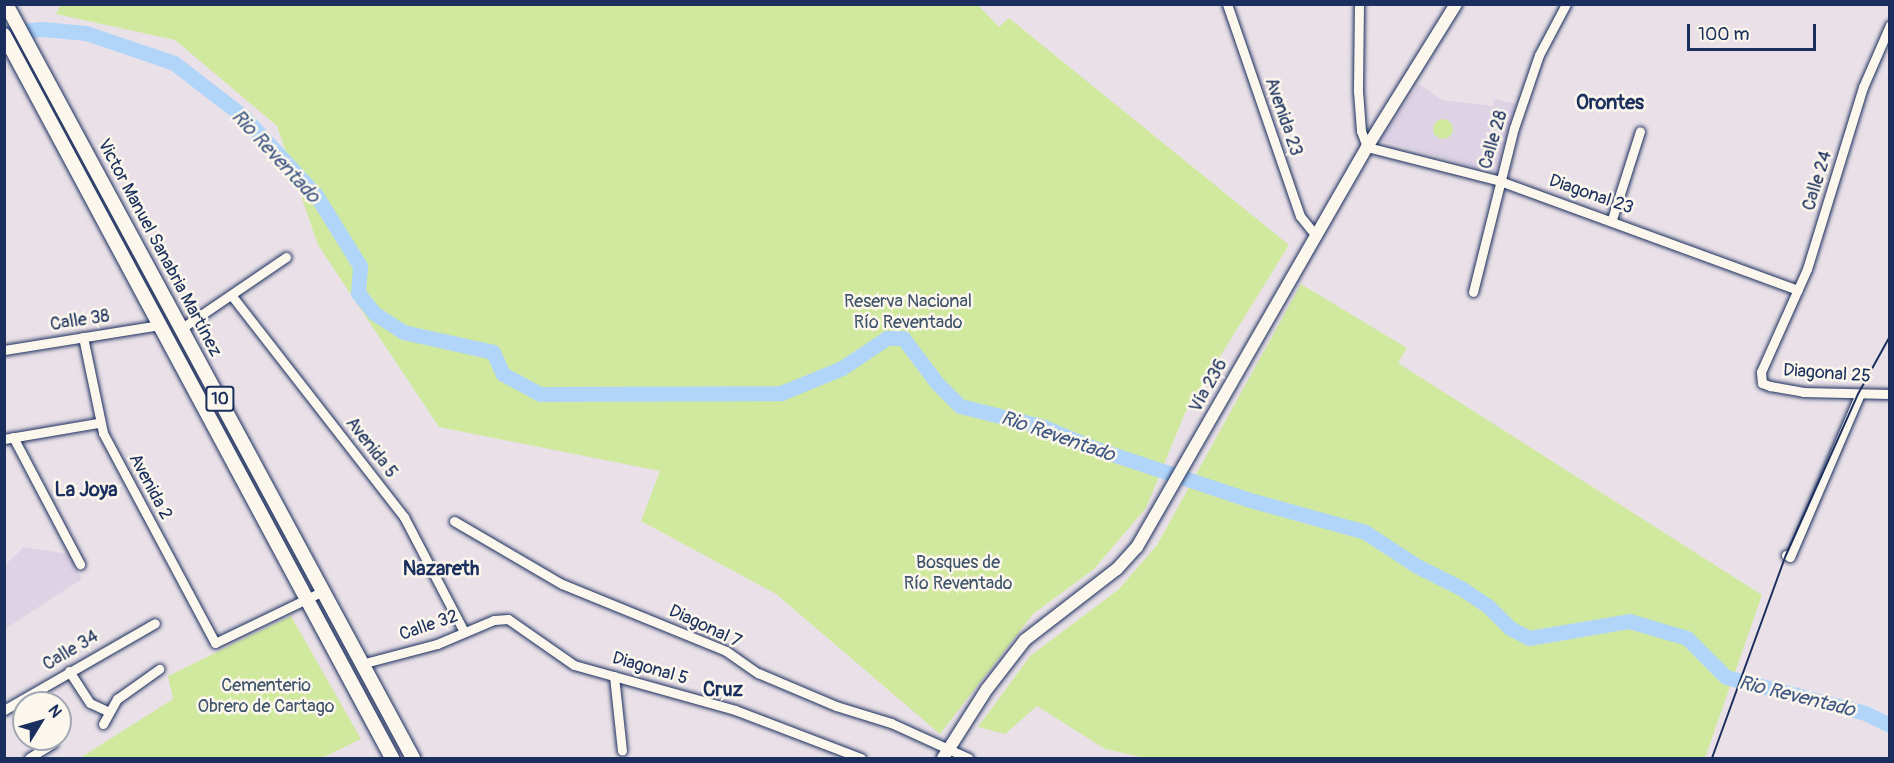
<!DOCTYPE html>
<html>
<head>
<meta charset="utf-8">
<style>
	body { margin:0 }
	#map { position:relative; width:1894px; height:763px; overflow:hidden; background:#eae1e8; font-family:Pangolin,sans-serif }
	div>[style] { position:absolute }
	.built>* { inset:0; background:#ded2e5 }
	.green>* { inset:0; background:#d1e99f }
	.round { border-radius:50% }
	.river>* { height:15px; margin:-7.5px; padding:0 7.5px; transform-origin:7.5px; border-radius:7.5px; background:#b0d5f9 }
	.roads { filter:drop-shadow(0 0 2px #1b2f5e) drop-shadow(0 0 2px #1b2f5e) }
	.minor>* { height:9px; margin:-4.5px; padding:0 4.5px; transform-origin:4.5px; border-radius:4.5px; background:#fbf7ec }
	.secondary>* { height:12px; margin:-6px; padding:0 6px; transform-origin:6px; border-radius:6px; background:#fbf7ec }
	.primary>* { height:14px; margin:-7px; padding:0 7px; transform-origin:7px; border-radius:7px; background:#fbf7ec }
	.rail>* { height:2px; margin:-1px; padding:0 1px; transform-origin:1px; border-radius:1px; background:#1b2f5e }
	span { translate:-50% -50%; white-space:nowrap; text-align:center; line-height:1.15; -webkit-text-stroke:5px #fbf7ec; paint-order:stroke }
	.shield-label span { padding:2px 4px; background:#fbf7ec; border:2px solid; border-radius:4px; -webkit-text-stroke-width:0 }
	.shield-label { font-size:16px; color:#1b2f5e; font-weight:700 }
	.street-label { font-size:18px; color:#1b2f5e }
	.park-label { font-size:18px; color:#3f546b }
	.neighbourhood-label { font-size:20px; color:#1b2f5e; font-weight:700 }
	.water-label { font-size:20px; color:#405885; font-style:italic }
	.frame { position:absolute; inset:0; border:6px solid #1b2f5e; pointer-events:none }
	.north { position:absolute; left:12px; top:691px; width:60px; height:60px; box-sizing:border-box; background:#fbf7ec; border:2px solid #a1a7b3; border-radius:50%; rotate:53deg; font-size:16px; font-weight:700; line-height:24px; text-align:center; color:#1b2f5e }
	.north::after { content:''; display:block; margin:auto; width:21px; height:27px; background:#1b2f5e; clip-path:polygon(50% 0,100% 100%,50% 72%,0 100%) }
	.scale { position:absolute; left:1687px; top:24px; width:129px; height:27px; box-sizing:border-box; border:3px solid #1b2f5e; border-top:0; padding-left:8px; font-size:18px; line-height:21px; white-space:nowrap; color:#1b2f5e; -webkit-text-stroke:4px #fbf7ec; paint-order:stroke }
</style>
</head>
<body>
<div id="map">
	<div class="built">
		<div style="clip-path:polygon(1419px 84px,1442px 100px,1493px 106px,1494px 99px,1516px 104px,1496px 173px,1380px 140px)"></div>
		<div style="clip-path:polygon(24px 547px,68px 554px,82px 579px,5px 629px,5px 565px)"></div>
	</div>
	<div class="green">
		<div style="clip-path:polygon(61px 4px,978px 5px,999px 27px,1009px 18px,1289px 245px,1185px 413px,1146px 508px,1094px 569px,1033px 614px,940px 734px,776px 594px,641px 521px,660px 471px,439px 427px,318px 245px,277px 126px,175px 40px,56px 14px)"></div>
		<div class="round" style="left:1433px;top:119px;width:20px;height:20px"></div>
		<div style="clip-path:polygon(1301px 284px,1407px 348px,1398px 363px,1762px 595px,1705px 758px,1146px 758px,1105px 749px,1037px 706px,1005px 734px,978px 727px,1030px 656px,1119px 589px,1157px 545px)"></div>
		<div style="clip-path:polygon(291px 616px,361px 739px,322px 758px,80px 758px,173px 699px,168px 676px)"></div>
	</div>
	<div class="river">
		<div style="left:4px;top:33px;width:38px;rotate:-6deg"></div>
		<div style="left:42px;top:29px;width:44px;rotate:5.2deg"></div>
		<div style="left:86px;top:33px;width:93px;rotate:18.8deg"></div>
		<div style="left:174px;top:63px;width:88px;rotate:37.6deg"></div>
		<div style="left:244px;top:117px;width:106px;rotate:47.3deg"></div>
		<div style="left:316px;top:195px;width:84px;rotate:58.2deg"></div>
		<div style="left:360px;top:266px;width:27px;rotate:94deg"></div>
		<div style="left:358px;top:293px;width:26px;rotate:51deg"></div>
		<div style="left:374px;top:313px;width:35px;rotate:33deg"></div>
		<div style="left:403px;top:332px;width:92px;rotate:12.5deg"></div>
		<div style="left:493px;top:352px;width:24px;rotate:66deg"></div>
		<div style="left:503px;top:374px;width:42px;rotate:28.4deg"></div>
		<div style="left:540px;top:394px;width:241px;rotate:-0.2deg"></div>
		<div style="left:781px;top:393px;width:66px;rotate:-22.3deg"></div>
		<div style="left:842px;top:368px;width:54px;rotate:-33.7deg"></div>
		<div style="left:887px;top:338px;width:16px"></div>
		<div style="left:903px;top:338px;width:56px;rotate:52.9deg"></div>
		<div style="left:937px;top:383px;width:33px;rotate:45deg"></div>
		<div style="left:960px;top:406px;width:87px;rotate:14deg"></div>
		<div style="left:1044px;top:427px;width:51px;rotate:23.1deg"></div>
		<div style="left:1091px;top:447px;width:168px;rotate:18.4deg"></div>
		<div style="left:1250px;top:500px;width:119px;rotate:15.5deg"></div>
		<div style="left:1365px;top:532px;width:62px;rotate:33.2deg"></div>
		<div style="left:1417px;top:566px;width:49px;rotate:26.6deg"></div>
		<div style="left:1461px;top:588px;width:32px;rotate:34deg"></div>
		<div style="left:1488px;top:606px;width:31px;rotate:45deg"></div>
		<div style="left:1510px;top:628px;width:21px;rotate:28deg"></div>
		<div style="left:1529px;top:638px;width:101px;rotate:-9.6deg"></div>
		<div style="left:1629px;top:621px;width:60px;rotate:16.3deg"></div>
		<div style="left:1687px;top:638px;width:55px;rotate:45deg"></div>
		<div style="left:1726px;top:677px;width:144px;rotate:14.5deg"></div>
		<div style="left:1865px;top:713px;width:28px;rotate:26deg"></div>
	</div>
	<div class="roads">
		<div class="minor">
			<div style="left:1227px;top:4px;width:224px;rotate:71deg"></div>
			<div style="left:1300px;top:216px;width:26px;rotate:51deg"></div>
			<div style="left:1359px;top:4px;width:87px;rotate:90.7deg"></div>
			<div style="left:1358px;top:91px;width:40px;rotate:85.7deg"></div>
			<div style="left:1361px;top:131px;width:17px;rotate:69deg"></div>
			<div style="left:1367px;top:147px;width:137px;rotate:14.3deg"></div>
			<div style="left:1500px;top:181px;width:317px;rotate:20.1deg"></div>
			<div style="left:1890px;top:25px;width:68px;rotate:113.5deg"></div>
			<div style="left:1863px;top:87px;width:190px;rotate:107.1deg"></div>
			<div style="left:1807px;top:269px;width:113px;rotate:114.1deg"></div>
			<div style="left:1761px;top:372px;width:11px;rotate:85deg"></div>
			<div style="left:1762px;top:383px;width:9px;rotate:21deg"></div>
			<div style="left:1770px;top:386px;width:34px;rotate:10deg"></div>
			<div style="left:1803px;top:392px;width:87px;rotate:1.3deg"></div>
			<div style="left:1612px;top:219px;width:92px;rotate:-72.3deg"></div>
			<div style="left:1473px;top:292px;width:169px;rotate:-76deg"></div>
			<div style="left:1514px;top:128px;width:77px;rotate:-71.1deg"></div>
			<div style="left:1539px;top:55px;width:58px;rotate:-62.1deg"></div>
			<div style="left:232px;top:296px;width:280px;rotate:52.1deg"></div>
			<div style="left:404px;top:517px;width:130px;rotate:62.4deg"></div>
			<div style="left:182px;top:328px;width:126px;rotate:-34.3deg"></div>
			<div style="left:83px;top:337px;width:98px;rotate:78.2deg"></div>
			<div style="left:103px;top:433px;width:238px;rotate:61.9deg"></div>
			<div style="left:215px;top:643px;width:120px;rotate:-25.7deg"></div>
			<div style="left:4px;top:350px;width:158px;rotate:-9.1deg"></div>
			<div style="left:13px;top:437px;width:144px;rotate:62.2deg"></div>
			<div style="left:4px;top:439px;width:95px;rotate:-9.7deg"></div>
			<div style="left:454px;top:521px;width:125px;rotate:30.3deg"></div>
			<div style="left:562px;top:584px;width:177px;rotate:22.2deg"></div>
			<div style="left:726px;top:651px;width:39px;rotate:35deg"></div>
			<div style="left:758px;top:673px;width:85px;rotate:22.9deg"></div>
			<div style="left:836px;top:706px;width:58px;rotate:17.2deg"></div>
			<div style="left:891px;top:723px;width:85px;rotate:24.4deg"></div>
			<div style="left:1786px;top:555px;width:4px;rotate:27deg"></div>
			<div style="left:1790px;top:557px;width:177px;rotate:-66.8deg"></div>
			<div style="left:361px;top:664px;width:79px;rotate:-14.7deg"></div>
			<div style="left:437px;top:644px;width:62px;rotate:-22.8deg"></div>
			<div style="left:494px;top:620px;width:14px;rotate:-4deg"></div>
			<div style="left:508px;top:619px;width:80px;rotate:34.9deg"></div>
			<div style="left:574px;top:665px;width:167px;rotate:15.6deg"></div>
			<div style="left:735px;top:710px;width:135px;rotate:20.9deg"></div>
			<div style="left:69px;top:671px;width:38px;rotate:57deg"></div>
			<div style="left:90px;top:703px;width:19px;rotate:25deg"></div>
			<div style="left:614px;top:676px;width:75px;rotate:83.9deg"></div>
			<div style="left:4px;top:710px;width:174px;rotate:-29.9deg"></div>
			<div style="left:103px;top:724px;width:29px;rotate:-61deg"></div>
			<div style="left:117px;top:699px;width:52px;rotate:-35.5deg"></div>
			<div style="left:29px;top:758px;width:28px;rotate:-32deg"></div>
		</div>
		<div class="secondary">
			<div style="left:943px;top:758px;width:82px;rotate:-57.5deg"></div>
			<div style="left:987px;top:689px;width:62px;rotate:-52.2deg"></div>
			<div style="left:1025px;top:640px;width:116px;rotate:-37.7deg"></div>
			<div style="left:1117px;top:569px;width:30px;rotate:-48deg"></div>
			<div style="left:1137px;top:547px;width:461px;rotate:-60.1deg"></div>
			<div style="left:1367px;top:147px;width:168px;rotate:-58.1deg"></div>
		</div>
		<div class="primary">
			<div style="left:6px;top:4px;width:857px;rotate:61.64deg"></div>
			<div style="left:4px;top:35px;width:821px;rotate:61.78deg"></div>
		</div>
	</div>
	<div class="rail">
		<div style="left:1712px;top:758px;width:216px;rotate:-70deg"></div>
		<div style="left:1786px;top:555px;width:176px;rotate:-65.9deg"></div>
		<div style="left:1858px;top:394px;width:66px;rotate:-61.1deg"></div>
	</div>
	<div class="shield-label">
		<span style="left:220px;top:399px">10</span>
	</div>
	<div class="street-label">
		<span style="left:1283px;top:117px;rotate:71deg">Avenida 23</span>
		<span style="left:1494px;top:140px;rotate:-74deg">Calle 28</span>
		<span style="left:1818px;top:181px;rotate:-73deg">Calle 24</span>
		<span style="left:1591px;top:195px;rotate:19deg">Diagonal 23</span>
		<span style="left:159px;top:248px;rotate:62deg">Victor Manuel Sanabria Martínez</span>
		<span style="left:80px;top:321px;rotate:-9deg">Calle 38</span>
		<span style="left:1827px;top:374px;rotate:4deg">Diagonal 25</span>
		<span style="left:1209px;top:386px;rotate:-61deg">Vía 236</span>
		<span style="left:371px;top:448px;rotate:52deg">Avenida 5</span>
		<span style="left:150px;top:487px;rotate:62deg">Avenida 2</span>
		<span style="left:429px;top:626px;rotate:-19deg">Calle 32</span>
		<span style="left:705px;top:627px;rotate:25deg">Diagonal 7</span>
		<span style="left:71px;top:651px;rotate:-31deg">Calle 34</span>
		<span style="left:650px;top:669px;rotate:16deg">Diagonal 5</span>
	</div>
	<div class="park-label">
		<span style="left:908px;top:313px">Reserva Nacional<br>Río Reventado</span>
		<span style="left:958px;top:574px">Bosques de<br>Río Reventado</span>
		<span style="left:266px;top:697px">Cementerio<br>Obrero de Cartago</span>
	</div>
	<div class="neighbourhood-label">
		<span style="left:1610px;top:102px">Orontes</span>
		<span style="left:86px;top:489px">La Joya</span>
		<span style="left:441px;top:568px">Nazareth</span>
		<span style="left:723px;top:689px">Cruz</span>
	</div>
	<div class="water-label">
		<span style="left:276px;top:156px;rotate:47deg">Rio Reventado</span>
		<span style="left:1058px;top:436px;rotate:19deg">Rio Reventado</span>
		<span style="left:1797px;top:696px;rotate:14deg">Rio Reventado</span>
	</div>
	<div class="frame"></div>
	<div class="north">N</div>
	<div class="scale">100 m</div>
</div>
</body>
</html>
